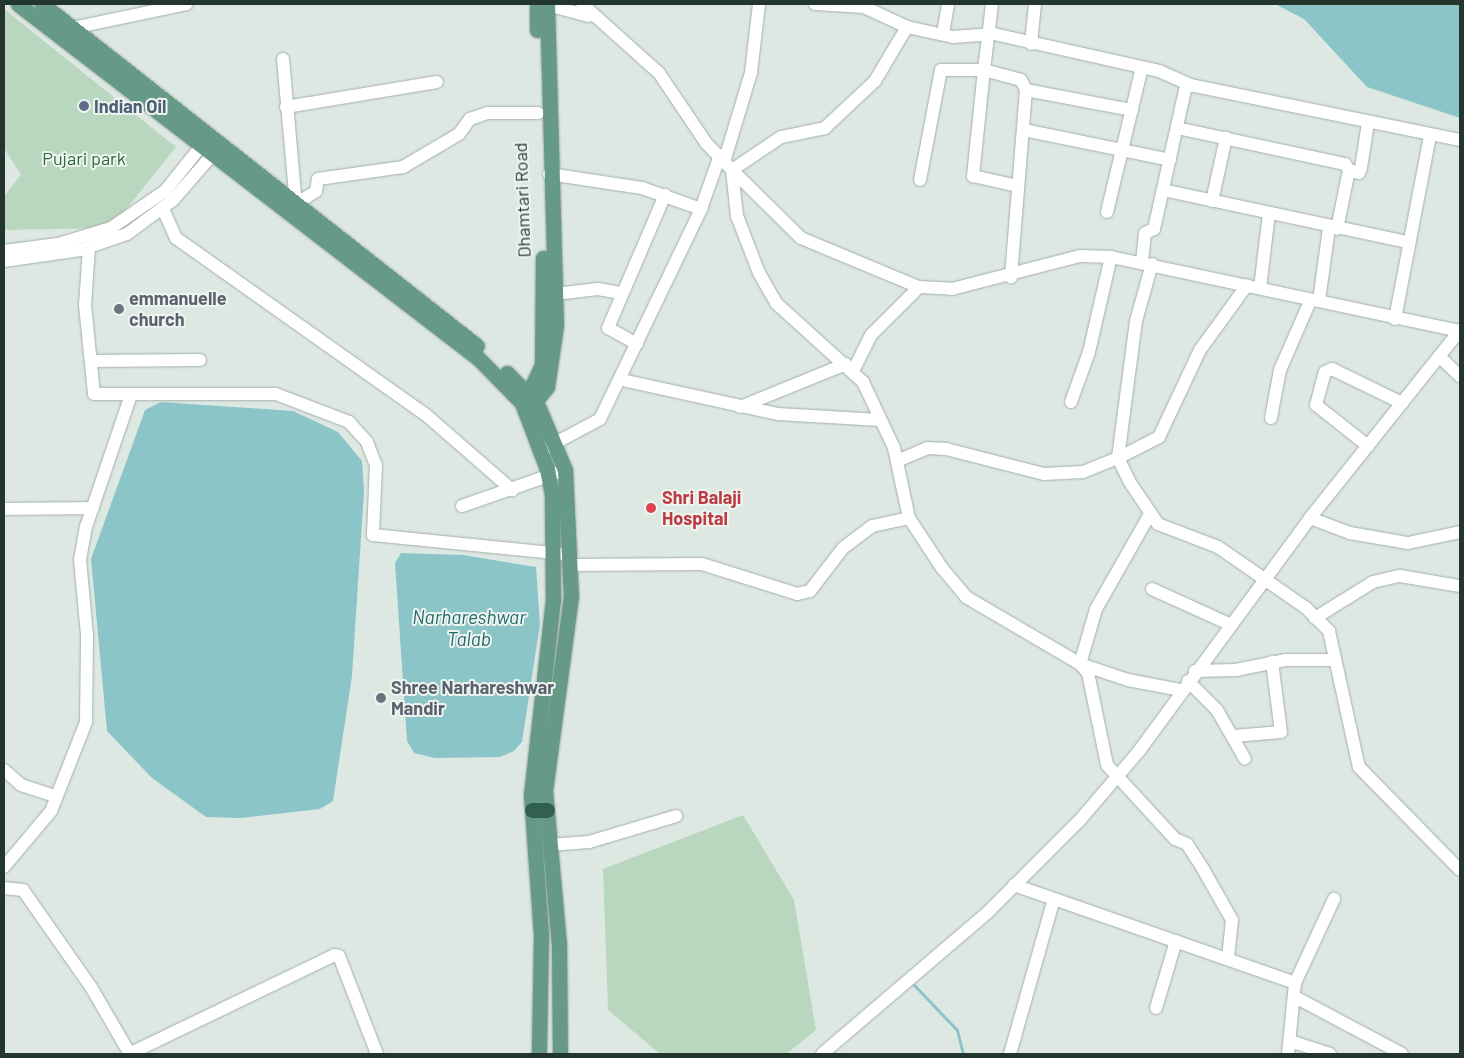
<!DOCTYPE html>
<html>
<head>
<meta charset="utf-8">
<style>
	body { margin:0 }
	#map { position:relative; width:1464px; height:1058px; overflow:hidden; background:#dee8e3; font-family:Barlow,sans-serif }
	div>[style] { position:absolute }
	.green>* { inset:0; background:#b9d7be }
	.water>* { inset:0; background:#8bc5c8 }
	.stream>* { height:3px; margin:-1.5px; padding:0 1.5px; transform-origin:1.5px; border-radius:1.5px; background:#8bc5c8 }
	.roads { filter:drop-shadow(0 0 1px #a2afa9) drop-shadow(0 0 1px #a2afa9) }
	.minor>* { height:12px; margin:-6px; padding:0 6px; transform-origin:6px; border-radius:6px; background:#fff }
	.major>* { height:15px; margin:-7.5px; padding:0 7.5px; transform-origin:7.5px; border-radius:7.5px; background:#679987 }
	.highway>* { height:15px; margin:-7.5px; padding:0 7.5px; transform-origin:7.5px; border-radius:7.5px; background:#315f50 }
	.dots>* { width:14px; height:14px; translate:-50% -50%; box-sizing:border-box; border:2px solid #eef5f1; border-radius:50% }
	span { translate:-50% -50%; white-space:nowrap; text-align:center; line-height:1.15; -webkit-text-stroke:4px #eef5f1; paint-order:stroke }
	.service-label { font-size:18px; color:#4e5e75; font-weight:700 }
	.left { translate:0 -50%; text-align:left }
	.park-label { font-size:18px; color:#306840 }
	.street-label { font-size:18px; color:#22362e }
	.worship-label { font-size:18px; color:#5b616d; font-weight:700 }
	.health-label { font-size:18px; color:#be3a42; font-weight:700 }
	.water-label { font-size:19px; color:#23676b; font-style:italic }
	.frame { position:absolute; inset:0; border:5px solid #22362e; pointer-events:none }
</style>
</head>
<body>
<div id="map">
	<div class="green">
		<div style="clip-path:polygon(4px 9px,176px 147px,111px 228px,4px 230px,4px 196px,21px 175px,4px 148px)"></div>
		<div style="clip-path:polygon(743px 815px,794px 900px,816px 1030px,786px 1054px,660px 1054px,608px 1010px,603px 869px)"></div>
	</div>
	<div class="water">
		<div style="clip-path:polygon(1275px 4px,1460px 4px,1460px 118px,1367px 87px,1304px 19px)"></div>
		<div style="clip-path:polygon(161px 402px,293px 411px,338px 432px,362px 461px,364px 491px,352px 676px,333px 801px,320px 809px,240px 818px,206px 817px,152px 778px,107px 731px,91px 559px,145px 410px)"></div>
		<div style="clip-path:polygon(401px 553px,463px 555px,536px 567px,540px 624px,522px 742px,514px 751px,500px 757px,435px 758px,414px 753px,407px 741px,395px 563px)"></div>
	</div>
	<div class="stream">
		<div style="left:914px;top:985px;width:62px;rotate:46.3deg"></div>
		<div style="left:957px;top:1030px;width:25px;rotate:76deg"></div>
	</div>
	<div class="roads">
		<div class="minor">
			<div style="left:582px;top:4px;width:103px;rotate:41.9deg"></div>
			<div style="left:659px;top:73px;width:84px;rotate:56.1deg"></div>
			<div style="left:706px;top:143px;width:37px;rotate:46deg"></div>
			<div style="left:732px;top:170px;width:46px;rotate:83.8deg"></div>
			<div style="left:737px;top:216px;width:61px;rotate:68.9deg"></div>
			<div style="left:759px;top:273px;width:34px;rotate:60deg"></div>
			<div style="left:776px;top:303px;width:118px;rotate:42.2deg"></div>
			<div style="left:863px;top:382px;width:73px;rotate:64.8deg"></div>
			<div style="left:894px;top:448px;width:72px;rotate:77.9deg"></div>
			<div style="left:909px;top:518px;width:60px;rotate:56.6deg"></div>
			<div style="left:942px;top:568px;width:38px;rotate:50deg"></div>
			<div style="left:966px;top:597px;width:132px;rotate:30.4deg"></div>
			<div style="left:1080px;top:664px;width:12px;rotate:48deg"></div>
			<div style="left:1088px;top:673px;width:94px;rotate:78.3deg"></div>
			<div style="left:1107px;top:765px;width:100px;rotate:47.4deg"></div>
			<div style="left:1175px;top:839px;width:13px;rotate:23deg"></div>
			<div style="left:1187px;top:844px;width:30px;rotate:57deg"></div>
			<div style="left:1203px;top:869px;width:59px;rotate:60.4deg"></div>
			<div style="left:1232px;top:920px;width:39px;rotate:96deg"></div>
			<div style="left:815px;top:4px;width:49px;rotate:3.5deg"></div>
			<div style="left:864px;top:7px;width:47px;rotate:24.9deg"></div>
			<div style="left:907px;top:27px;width:63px;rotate:120.7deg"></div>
			<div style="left:875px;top:81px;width:69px;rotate:136.8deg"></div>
			<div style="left:825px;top:128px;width:45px;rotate:168.4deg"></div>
			<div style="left:781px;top:137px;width:59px;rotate:146deg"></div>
			<div style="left:732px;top:170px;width:97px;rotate:44.6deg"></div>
			<div style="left:801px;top:238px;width:128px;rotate:22.6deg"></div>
			<div style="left:919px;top:287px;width:33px;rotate:3deg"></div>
			<div style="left:952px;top:289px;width:132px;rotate:-14.5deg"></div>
			<div style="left:1080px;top:256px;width:31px;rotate:2deg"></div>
			<div style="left:1111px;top:257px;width:357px;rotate:12deg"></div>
			<div style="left:992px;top:4px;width:66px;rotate:96.9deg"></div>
			<div style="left:984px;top:70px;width:38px;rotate:15deg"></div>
			<div style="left:1021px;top:80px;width:11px;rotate:63deg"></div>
			<div style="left:1026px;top:90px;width:188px;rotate:94.6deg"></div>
			<div style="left:547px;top:5px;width:43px;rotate:14.7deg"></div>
			<div style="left:907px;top:27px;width:47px;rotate:12.3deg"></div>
			<div style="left:953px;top:37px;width:41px;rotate:-4.2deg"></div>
			<div style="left:994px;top:34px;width:169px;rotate:12.6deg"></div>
			<div style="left:1159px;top:71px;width:34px;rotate:24deg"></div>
			<div style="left:1190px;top:85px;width:276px;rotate:11.5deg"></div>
			<div style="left:73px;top:28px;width:116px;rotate:-11.9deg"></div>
			<div style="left:943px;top:33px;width:29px;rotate:-80deg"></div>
			<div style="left:1031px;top:44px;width:40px;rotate:-84.3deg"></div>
			<div style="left:283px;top:59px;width:146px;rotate:84.9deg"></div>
			<div style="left:296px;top:204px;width:24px;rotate:-33deg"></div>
			<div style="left:316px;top:191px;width:12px;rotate:-81deg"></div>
			<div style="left:318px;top:179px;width:86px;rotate:-8deg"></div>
			<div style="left:403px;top:167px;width:65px;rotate:-30.5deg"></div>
			<div style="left:459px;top:134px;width:19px;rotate:-54deg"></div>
			<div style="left:470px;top:119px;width:18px;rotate:-19deg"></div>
			<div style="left:487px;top:113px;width:51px"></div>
			<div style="left:1026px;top:90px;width:108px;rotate:10.7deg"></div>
			<div style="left:286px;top:107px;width:153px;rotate:-9.4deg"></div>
			<div style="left:1177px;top:128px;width:172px;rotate:12.1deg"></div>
			<div style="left:1345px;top:164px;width:7px;rotate:56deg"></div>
			<div style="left:1349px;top:170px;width:60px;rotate:101.5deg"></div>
			<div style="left:1024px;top:130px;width:149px;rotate:11.6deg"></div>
			<div style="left:725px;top:159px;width:90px;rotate:-73.2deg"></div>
			<div style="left:751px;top:73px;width:69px;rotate:-83.4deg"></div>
			<div style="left:1349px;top:170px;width:10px;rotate:17deg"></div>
			<div style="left:1359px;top:173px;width:5px;rotate:-68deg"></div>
			<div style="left:1361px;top:168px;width:46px;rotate:-81.2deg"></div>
			<div style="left:549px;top:174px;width:94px;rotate:8.6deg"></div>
			<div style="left:642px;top:188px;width:63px;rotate:19.6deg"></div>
			<div style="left:920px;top:180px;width:112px;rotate:-79.2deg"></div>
			<div style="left:941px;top:70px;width:43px"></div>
			<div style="left:984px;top:70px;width:107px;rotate:95.9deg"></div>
			<div style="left:973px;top:176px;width:45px;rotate:12.8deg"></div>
			<div style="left:1163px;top:190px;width:249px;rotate:12deg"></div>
			<div style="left:1212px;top:201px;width:65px;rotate:-77.5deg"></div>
			<div style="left:163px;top:209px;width:32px;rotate:66deg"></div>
			<div style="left:176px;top:238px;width:305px;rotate:35.3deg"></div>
			<div style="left:425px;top:414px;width:116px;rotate:41.1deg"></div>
			<div style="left:1107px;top:212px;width:149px;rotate:-76.4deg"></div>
			<div style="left:89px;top:248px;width:57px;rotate:94deg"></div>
			<div style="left:85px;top:305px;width:89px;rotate:84.2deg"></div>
			<div style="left:94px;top:394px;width:182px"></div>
			<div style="left:276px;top:394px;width:78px;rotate:21deg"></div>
			<div style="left:349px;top:422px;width:27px;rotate:48deg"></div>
			<div style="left:367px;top:442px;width:25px;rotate:69deg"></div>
			<div style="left:376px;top:465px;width:70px;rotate:92.5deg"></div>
			<div style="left:373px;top:535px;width:190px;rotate:5.7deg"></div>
			<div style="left:4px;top:251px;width:54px;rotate:-7.4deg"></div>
			<div style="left:58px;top:244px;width:55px;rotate:-16.8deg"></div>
			<div style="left:111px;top:228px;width:65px;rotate:-34.4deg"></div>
			<div style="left:165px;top:191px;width:67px;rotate:-51.1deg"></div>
			<div style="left:4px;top:261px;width:77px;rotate:-8.2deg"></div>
			<div style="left:80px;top:250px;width:50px;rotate:-18.8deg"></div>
			<div style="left:127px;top:234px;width:57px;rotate:-36.5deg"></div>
			<div style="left:173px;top:200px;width:70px;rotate:-49deg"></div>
			<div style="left:1142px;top:262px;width:29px;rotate:-84deg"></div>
			<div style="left:1145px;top:233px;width:10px;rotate:-24deg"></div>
			<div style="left:1154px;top:229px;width:142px;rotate:-77.4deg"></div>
			<div style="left:1185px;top:90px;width:7px;rotate:-45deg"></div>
			<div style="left:1152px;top:264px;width:59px;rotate:105.7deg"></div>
			<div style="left:1136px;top:321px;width:138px;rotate:97.5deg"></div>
			<div style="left:1118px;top:458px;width:25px;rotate:64deg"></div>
			<div style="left:1129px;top:481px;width:52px;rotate:56deg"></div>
			<div style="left:1158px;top:524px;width:64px;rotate:21deg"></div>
			<div style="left:1218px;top:547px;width:107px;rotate:34.7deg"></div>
			<div style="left:1306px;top:608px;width:33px;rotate:45deg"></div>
			<div style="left:1329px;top:631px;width:139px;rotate:77.6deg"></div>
			<div style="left:1359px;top:767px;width:144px;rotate:45.6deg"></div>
			<div style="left:1260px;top:288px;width:75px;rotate:-83.1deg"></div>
			<div style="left:555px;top:294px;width:43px;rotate:-6.6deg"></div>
			<div style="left:598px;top:289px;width:23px;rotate:10deg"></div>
			<div style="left:1319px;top:301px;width:74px;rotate:-82.2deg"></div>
			<div style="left:1395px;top:319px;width:186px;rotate:-79.2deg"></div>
			<div style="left:637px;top:344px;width:33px;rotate:-151deg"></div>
			<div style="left:608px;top:328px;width:145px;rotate:-66.8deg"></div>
			<div style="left:1440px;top:357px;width:28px;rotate:44deg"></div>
			<div style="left:92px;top:361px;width:108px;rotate:-0.5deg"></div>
			<div style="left:853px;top:371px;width:40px;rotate:-63.4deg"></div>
			<div style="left:871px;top:335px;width:68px;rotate:-45deg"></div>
			<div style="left:622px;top:380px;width:160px;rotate:12.3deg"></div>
			<div style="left:778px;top:414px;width:102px;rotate:3.4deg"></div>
			<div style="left:1071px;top:402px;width:53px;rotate:-70.2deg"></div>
			<div style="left:1089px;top:352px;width:98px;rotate:-77deg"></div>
			<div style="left:740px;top:407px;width:114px;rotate:-22.1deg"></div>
			<div style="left:1271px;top:418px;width:49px;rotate:-79.4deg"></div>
			<div style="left:1280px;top:370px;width:77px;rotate:-66.4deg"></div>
			<div style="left:1368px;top:446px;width:66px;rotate:-141.7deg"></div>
			<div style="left:1316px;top:405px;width:34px;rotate:-75deg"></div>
			<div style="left:1325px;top:372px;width:8px;rotate:-23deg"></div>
			<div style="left:1332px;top:369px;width:78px;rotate:25.9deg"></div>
			<div style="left:546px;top:448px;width:61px;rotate:-28.2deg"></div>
			<div style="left:600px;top:419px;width:233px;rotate:-64.3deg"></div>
			<div style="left:701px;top:209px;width:57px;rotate:-70.6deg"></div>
			<div style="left:897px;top:461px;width:33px;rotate:-23deg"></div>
			<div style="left:927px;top:448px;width:19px;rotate:3deg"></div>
			<div style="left:946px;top:449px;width:101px;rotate:14.3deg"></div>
			<div style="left:1044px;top:474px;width:39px;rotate:-3deg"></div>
			<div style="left:1083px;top:472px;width:38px;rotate:-22deg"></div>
			<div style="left:1118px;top:458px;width:46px;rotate:-27.1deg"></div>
			<div style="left:1159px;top:437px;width:96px;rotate:-64.8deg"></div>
			<div style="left:1200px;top:350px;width:80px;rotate:-54.1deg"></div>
			<div style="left:462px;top:506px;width:109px;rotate:-19.3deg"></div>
			<div style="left:4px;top:509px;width:89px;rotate:-0.6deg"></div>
			<div style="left:1150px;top:514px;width:109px;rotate:119.6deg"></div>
			<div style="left:1096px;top:609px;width:57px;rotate:106.2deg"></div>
			<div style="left:1080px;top:664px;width:51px;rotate:18.4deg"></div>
			<div style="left:1128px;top:680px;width:54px;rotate:10.7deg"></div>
			<div style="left:1310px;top:518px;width:43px;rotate:20.6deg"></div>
			<div style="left:1350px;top:533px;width:59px;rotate:9.8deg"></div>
			<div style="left:1408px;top:543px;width:53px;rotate:-11.9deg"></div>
			<div style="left:570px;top:565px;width:132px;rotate:-0.4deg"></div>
			<div style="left:702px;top:564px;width:100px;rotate:17.5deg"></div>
			<div style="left:797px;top:594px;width:13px;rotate:-13deg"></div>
			<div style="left:810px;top:591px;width:54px;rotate:-52.5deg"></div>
			<div style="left:843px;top:548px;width:36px;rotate:-37deg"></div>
			<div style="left:872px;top:526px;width:38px;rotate:-12deg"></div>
			<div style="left:1152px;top:589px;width:85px;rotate:24.4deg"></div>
			<div style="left:1315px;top:618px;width:68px;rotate:-31.8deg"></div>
			<div style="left:1373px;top:582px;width:28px;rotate:-13deg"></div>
			<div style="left:1400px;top:576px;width:61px;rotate:9.5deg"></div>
			<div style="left:1195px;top:671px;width:41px;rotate:-1.4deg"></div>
			<div style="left:1236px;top:670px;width:50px;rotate:-11.5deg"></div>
			<div style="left:1285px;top:660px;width:50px"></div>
			<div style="left:1188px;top:681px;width:41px;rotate:45deg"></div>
			<div style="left:1217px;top:710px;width:56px;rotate:60.3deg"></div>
			<div style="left:1234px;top:736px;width:47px;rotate:-4.9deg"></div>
			<div style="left:1281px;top:732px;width:71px;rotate:-97.3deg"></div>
			<div style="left:4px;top:770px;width:23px;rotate:41deg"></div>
			<div style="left:21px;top:785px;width:36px;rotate:18deg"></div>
			<div style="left:549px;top:845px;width:40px;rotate:-4.3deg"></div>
			<div style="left:589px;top:842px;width:91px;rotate:-16.6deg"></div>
			<div style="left:4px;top:867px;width:73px;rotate:-50deg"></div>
			<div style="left:51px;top:811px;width:96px;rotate:-68.5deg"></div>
			<div style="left:86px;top:722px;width:87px;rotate:-89.3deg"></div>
			<div style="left:87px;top:635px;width:75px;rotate:-95.3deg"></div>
			<div style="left:80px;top:560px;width:34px;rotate:-80deg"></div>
			<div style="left:86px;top:527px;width:139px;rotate:-71.2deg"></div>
			<div style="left:1014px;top:885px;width:298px;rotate:19.2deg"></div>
			<div style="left:1295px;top:983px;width:71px;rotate:95.6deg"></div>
			<div style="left:4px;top:888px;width:19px;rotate:6deg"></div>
			<div style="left:23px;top:890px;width:118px;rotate:55deg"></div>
			<div style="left:91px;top:987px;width:78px;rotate:59.8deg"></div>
			<div style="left:1295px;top:983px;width:93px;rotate:-65.1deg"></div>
			<div style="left:1295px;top:997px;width:121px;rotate:28deg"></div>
			<div style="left:1156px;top:1008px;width:70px;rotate:-73.4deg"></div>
			<div style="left:1290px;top:1041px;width:42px;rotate:18deg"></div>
			<div style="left:129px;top:1054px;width:229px;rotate:-25.7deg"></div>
			<div style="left:335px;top:955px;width:4px;rotate:14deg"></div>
			<div style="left:339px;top:956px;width:105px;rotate:68.8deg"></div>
			<div style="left:822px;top:1054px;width:217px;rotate:-40.5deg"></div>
			<div style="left:987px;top:913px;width:130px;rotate:-45deg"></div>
			<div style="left:1079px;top:821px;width:92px;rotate:-49.4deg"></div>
			<div style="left:1139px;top:751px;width:289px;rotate:-53.7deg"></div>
			<div style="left:1310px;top:518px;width:241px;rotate:-51.4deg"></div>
			<div style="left:1010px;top:1054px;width:161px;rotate:-74.2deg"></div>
		</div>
		<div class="major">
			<div style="left:18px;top:4px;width:582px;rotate:37.6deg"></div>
			<div style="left:479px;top:359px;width:62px;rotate:45.7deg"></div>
			<div style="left:522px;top:403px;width:71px;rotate:69.3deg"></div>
			<div style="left:547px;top:469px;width:25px;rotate:79deg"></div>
			<div style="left:552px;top:494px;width:105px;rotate:89.5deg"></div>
			<div style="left:553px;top:599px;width:197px;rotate:96.4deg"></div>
			<div style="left:531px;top:795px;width:139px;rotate:85.9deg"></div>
			<div style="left:541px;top:934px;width:120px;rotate:91deg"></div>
			<div style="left:42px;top:4px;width:553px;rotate:38.17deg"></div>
			<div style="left:537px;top:4px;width:26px;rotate:90deg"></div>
			<div style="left:507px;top:373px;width:43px;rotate:45.9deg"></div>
			<div style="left:537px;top:404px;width:72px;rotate:67deg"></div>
			<div style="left:565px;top:470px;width:126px;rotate:87.3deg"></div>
			<div style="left:571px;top:596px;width:197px;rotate:97.6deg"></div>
			<div style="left:545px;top:791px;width:154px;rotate:84.8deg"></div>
			<div style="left:559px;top:944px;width:110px;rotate:89.5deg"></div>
			<div style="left:520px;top:397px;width:18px;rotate:-45deg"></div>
			<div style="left:533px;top:384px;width:21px;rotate:-65deg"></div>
			<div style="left:542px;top:365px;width:107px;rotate:-89.5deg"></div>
			<div style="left:529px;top:409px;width:28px;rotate:-51deg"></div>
			<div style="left:547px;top:387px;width:63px;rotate:-81.7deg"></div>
			<div style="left:556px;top:325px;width:321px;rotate:-91.6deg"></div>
		</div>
		<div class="highway">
			<div style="left:532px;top:810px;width:15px"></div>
		</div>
	</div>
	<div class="dots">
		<div style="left:84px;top:106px;background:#5c6f8a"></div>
		<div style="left:119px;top:309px;background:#6b7280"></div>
		<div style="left:651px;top:508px;background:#e0444e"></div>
		<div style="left:381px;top:698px;background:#6b7280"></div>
	</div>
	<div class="service-label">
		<span class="left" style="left:94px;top:106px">Indian Oil</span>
	</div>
	<div class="park-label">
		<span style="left:84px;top:158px">Pujari park</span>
	</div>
	<div class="street-label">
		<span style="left:522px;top:200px;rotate:-92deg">Dhamtari Road</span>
	</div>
	<div class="worship-label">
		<span class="left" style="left:129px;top:309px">emmanuelle<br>church</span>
		<span class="left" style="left:391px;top:698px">Shree Narhareshwar<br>Mandir</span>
	</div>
	<div class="health-label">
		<span class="left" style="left:662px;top:508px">Shri Balaji<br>Hospital</span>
	</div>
	<div class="water-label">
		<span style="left:469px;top:628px">Narhareshwar<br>Talab</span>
	</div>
	<div class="frame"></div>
</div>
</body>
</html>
